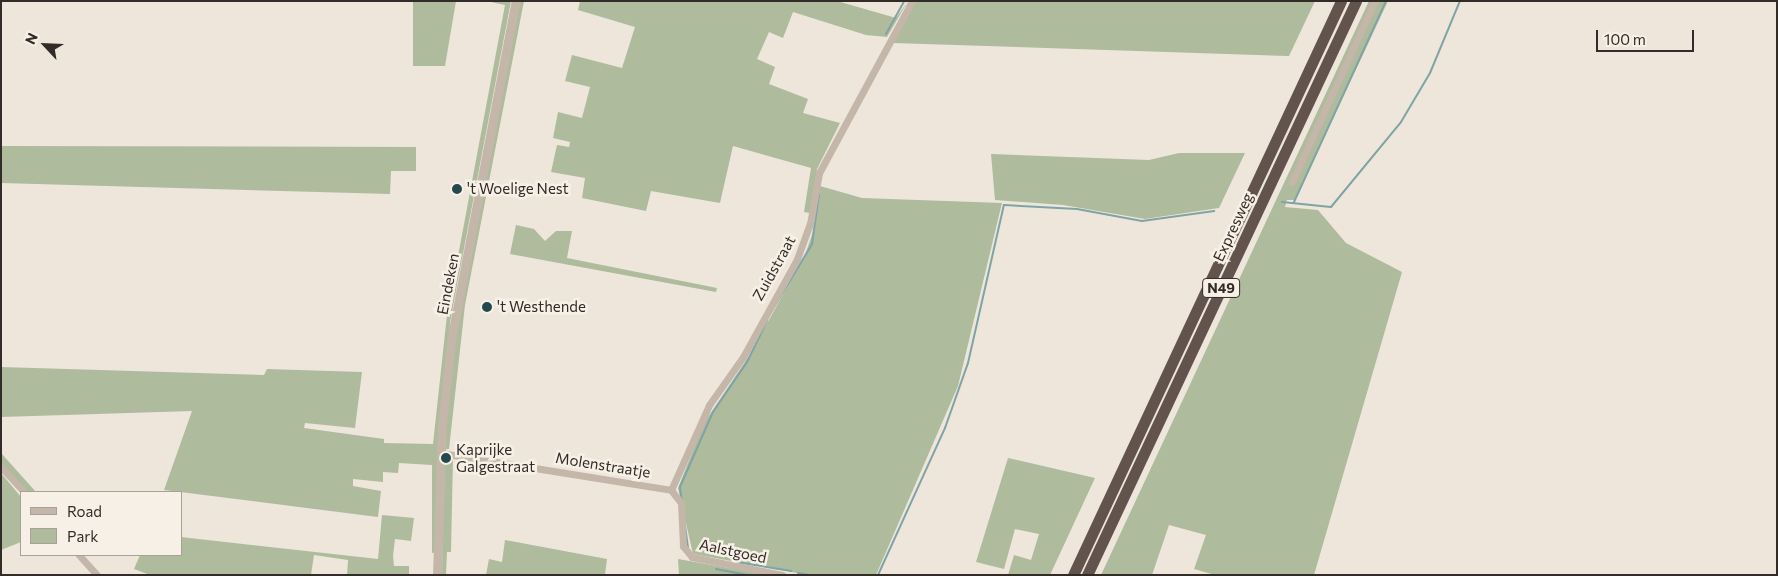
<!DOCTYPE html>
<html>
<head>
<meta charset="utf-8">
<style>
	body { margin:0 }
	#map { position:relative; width:1778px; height:576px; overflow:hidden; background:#eee6db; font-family:Commissioner,sans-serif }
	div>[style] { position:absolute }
	.green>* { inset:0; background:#afbb9d }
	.stream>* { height:2px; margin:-1px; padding:0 1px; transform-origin:1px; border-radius:1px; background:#7ea4a7 }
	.minor>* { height:7px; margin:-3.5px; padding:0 3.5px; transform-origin:3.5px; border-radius:3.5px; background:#c4b6a8 }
	.tertiary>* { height:9px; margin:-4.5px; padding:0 4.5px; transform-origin:4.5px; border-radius:4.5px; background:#c4b6a8 }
	.trunk>* { height:11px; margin:-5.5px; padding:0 5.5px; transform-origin:5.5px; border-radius:5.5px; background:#62544d }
	.dots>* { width:14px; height:14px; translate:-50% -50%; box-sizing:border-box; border:2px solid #f6f0e6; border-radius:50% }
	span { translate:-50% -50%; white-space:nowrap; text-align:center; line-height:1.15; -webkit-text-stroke:5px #f6f0e6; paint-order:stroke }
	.shield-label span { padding:1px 4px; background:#f6f0e6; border:1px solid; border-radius:4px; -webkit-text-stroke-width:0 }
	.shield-label { font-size:14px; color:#322b27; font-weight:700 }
	.poi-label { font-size:15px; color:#322b27 }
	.left { translate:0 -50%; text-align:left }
	.street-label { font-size:15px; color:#322b27 }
	.frame { position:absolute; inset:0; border:2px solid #322b27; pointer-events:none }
	.legend { position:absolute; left:20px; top:491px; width:162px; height:65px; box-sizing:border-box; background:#f6f0e6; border:1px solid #a8a19a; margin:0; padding:6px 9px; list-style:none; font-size:15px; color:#322b27 }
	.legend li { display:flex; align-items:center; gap:10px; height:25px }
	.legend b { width:25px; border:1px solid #a8a19a }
	.north { position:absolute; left:20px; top:20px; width:50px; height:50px; -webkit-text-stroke:4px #f6f0e6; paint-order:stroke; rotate:295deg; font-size:14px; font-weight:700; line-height:20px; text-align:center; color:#322b27 }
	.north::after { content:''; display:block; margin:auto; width:18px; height:22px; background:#322b27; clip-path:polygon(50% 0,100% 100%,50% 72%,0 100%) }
	.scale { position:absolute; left:1596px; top:30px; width:98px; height:22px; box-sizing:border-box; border:2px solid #322b27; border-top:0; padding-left:6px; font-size:15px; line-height:18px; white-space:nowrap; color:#322b27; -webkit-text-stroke:4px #f6f0e6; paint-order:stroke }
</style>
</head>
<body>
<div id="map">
	<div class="green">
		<div style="clip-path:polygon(413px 1px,456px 1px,445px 66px,413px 66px)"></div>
		<div style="clip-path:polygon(486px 1px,511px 1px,450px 322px,438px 552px,432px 553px,432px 465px,399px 463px,398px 473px,383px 472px,383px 482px,353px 479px,353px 486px,381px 491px,378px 517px,164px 490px,192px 411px,1px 417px,1px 367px,264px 375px,267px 369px,362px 372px,355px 428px,305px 423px,304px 428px,384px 439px,384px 443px,433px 444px,447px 315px,505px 5px)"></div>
		<div style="clip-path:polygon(519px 1px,524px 1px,465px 305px,449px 449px,443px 449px,454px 341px)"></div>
		<div style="clip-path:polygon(580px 1px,837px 1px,896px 18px,908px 1px,887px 37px,866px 35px,793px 12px,783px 38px,769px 32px,757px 59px,775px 67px,769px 84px,808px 99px,803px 113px,840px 123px,817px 169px,810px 213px,804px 212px,811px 168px,733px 146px,720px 203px,651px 191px,646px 211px,582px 198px,585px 178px,551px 172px,557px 145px,569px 147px,570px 142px,553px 138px,558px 112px,582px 118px,590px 87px,565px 81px,572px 55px,622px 68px,635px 27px,578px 10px)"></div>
		<div style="clip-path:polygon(915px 1px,1315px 1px,1289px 56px,893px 43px)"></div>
		<div style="clip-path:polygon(1369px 1px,1388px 1px,1295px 200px,1287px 200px,1285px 207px,1318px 210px,1346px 243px,1402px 272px,1314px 575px,1215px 575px,1194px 569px,1206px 535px,1169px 525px,1152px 575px,1101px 575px)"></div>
		<div style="clip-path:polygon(1px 146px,416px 147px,416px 171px,391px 171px,390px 194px,1px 183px)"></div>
		<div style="clip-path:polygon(1179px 153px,1245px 153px,1219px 208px,1145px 219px,1063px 205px,995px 200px,991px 154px,1149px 160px)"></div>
		<div style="clip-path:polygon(820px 186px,862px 198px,1002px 203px,958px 386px,876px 575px,808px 575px,693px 554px,678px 488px,704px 423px,749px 356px,805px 255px,815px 226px)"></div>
		<div style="clip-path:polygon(516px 225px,534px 229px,545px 241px,556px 231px,572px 231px,567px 258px,717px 288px,716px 292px,510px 254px)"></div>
		<div style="clip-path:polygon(1px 453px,36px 492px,27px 492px,1px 463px)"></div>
		<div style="clip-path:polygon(453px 458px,451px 552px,447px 552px,446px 575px,442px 575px,444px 462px)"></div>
		<div style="clip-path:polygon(1008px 458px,1095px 478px,1050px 575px,1008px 575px,1014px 555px,1031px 560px,1039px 534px,1015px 529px,1004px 569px,976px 562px)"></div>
		<div style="clip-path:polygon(1px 473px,21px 497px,21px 542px,1px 550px)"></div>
		<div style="clip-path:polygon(382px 515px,414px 518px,411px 541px,395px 539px,393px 556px,394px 566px,409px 566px,409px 575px,347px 575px,348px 560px,314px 555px,311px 575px,150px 575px,134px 569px,140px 555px,181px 555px,181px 537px,378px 559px)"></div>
		<div style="clip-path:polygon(505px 540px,607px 559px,605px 575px,486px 575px,489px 559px,502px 562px)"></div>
		<div style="clip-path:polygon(678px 559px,768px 575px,679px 575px)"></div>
	</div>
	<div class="stream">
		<div style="left:886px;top:34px;width:38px;rotate:-61deg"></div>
		<div style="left:1282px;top:202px;width:49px;rotate:5.8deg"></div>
		<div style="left:1331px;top:207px;width:110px;rotate:-50.5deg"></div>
		<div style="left:1401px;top:122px;width:57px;rotate:-59.4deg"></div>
		<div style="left:1430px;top:73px;width:78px;rotate:-67.4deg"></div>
		<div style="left:1294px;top:202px;width:221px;rotate:-65.4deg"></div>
		<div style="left:770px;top:314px;width:82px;rotate:-59deg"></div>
		<div style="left:812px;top:244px;width:50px;rotate:-82deg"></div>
		<div style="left:688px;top:548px;width:62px;rotate:-97.5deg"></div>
		<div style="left:680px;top:487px;width:82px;rotate:-66.3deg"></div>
		<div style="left:713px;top:412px;width:60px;rotate:-55.8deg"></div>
		<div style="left:747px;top:362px;width:46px;rotate:-64deg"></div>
		<div style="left:736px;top:562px;width:56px;rotate:9.3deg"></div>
		<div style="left:716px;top:569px;width:32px;rotate:11deg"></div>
		<div style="left:798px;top:573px;width:11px;rotate:10deg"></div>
		<div style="left:878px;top:575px;width:162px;rotate:-65.5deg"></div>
		<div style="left:945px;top:428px;width:69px;rotate:-70.5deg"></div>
		<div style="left:968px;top:363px;width:162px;rotate:-77.2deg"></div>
		<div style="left:1004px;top:205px;width:73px;rotate:3.1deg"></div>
		<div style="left:1077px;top:209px;width:66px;rotate:10.5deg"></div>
		<div style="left:1142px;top:221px;width:73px;rotate:-7.9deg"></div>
	</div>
	<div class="minor">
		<div style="left:1292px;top:182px;width:199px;rotate:-65.4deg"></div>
		<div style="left:441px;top:453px;width:233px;rotate:9.1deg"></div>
		<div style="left:1px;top:467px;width:34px;rotate:47deg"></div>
		<div style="left:671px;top:490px;width:93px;rotate:-65.9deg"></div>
		<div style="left:709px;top:405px;width:59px;rotate:-54.7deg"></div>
		<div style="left:743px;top:357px;width:112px;rotate:-61.1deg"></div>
		<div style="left:797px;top:259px;width:37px;rotate:-70deg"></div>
		<div style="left:810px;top:224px;width:52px;rotate:-80deg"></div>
		<div style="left:819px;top:173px;width:196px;rotate:-61.6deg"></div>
		<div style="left:671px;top:490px;width:16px;rotate:52deg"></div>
		<div style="left:681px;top:503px;width:43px;rotate:87.3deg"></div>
		<div style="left:683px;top:546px;width:14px;rotate:51deg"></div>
		<div style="left:692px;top:557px;width:92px;rotate:11.3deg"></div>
		<div style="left:79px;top:555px;width:27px;rotate:48deg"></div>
	</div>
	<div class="tertiary">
		<div style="left:437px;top:575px;width:150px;rotate:-88.1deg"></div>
		<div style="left:442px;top:425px;width:91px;rotate:-83.7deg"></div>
		<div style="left:452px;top:335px;width:340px;rotate:-79.2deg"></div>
	</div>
	<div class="trunk">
		<div style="left:1073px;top:575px;width:633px;rotate:-64.97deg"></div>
		<div style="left:1087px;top:575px;width:634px;rotate:-64.89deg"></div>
	</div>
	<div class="dots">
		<div style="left:457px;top:189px;background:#23494e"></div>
		<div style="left:487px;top:307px;background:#23494e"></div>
		<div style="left:446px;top:458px;background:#23494e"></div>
	</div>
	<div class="shield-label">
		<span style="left:1221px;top:288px">N49</span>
	</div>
	<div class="poi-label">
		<span class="left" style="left:467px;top:189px">'t Woelige Nest</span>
		<span class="left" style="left:497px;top:307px">'t Westhende</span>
		<span class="left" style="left:456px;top:458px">Kaprijke<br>Galgestraat</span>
	</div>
	<div class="street-label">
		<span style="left:1233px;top:227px;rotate:-65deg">Expresweg</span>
		<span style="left:774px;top:268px;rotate:-61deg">Zuidstraat</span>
		<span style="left:448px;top:284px;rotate:-79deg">Eindeken</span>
		<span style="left:603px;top:465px;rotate:9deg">Molenstraatje</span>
		<span style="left:733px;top:551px;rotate:12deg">Aalstgoed</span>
	</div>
	<div class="frame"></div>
	<ul class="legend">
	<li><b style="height:6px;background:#c4b6a8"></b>Road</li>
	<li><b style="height:14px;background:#afbb9d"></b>Park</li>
	</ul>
	<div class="north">N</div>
	<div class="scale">100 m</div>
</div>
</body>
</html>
